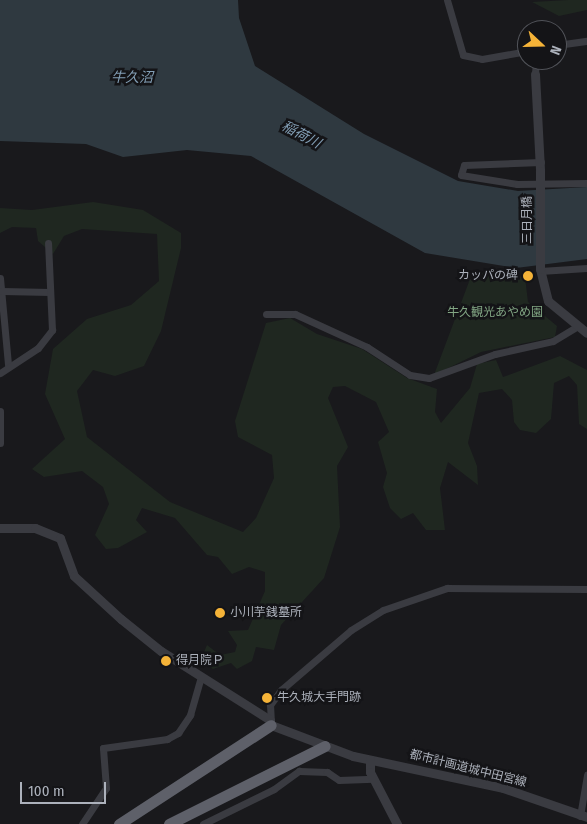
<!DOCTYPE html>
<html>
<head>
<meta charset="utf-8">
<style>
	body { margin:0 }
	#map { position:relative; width:587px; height:824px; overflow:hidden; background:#19191c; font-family:"Fira Sans Condensed","Noto Sans JP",sans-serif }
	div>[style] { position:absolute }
	.green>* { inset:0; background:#1f2720 }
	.water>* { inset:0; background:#2f3940 }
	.minor>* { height:7px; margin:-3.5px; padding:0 3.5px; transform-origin:3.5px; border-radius:3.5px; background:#3a3b41 }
	.tertiary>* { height:9px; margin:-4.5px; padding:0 4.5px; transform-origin:4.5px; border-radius:4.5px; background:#3a3b41 }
	.trunk>* { height:11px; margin:-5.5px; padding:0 5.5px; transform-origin:5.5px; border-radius:5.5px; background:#5e6069 }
	.tertiary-bridge>* { height:9px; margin:-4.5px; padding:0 4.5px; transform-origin:4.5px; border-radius:4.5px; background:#3a3b41 }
	.dots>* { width:14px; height:14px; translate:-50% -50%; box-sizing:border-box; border:2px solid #141417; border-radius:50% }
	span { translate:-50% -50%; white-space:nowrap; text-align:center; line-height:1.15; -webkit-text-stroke:5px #141417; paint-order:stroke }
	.street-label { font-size:12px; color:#acb1bb }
	.poi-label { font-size:12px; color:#acb1bb }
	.right { translate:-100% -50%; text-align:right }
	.left { translate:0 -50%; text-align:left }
	.park-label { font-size:12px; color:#82a684 }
	.water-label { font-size:14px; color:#839fb6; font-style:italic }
	.north { position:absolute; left:517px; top:20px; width:50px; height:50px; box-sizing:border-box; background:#141417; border:1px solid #515359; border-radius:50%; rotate:111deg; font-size:14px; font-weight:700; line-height:20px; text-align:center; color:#acb1bb }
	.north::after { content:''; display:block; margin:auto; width:18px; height:22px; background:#f5b338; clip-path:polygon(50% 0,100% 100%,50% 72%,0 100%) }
	.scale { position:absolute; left:20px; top:782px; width:86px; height:22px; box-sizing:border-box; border:2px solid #acb1bb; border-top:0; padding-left:6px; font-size:15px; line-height:18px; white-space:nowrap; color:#acb1bb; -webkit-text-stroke:4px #141417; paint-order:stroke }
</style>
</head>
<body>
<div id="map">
	<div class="green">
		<div style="clip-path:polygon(568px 0,587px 0,587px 10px,559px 16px,532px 2px)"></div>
		<div style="clip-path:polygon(93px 202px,143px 210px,181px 233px,181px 248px,161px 331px,144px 366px,115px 376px,93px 370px,77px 391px,87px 437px,170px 502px,243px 532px,256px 518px,274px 478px,272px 455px,238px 437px,235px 421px,266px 323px,290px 318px,317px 334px,362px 349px,407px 378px,437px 389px,435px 412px,441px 423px,470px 388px,477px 364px,496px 360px,503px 377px,560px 356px,587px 370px,587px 429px,579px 424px,577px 385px,569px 376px,554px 383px,551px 419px,536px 433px,520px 430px,514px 422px,512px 400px,502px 389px,479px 393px,468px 443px,477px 466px,478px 485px,448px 462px,440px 488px,445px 530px,426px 530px,413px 513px,401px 519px,390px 508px,383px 487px,387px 473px,378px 442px,389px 432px,376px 402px,345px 386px,333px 387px,328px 398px,348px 447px,337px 466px,340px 527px,324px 578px,281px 625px,274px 650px,256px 647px,252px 661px,237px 669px,231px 663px,213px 669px,200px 661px,207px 645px,220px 655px,235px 652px,237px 645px,228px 631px,248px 630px,265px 591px,265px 572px,249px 567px,232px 574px,218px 557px,207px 555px,175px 518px,142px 508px,136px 520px,147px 532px,118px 548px,106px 549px,95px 535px,109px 504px,103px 487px,82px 471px,44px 477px,32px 469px,65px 439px,45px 394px,53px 349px,87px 319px,131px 305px,159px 281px,157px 234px,82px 229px,64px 236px,53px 254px,38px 241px,36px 228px,12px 227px,0 233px,0 208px,32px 210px)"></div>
		<div style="clip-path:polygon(473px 271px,525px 277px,528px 302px,557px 326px,555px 337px,481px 352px,434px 375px)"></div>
	</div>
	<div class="water">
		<div style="clip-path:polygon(0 0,238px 0,239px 18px,255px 66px,364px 134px,458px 181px,518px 191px,587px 187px,587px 259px,516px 268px,425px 253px,251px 156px,187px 150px,123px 157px,86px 144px,0 141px)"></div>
	</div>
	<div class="minor">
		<div style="left:447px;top:0;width:57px;rotate:73.8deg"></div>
		<div style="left:463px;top:55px;width:19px;rotate:12deg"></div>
		<div style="left:482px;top:59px;width:46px;rotate:-10.1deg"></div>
		<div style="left:557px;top:45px;width:30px;rotate:-8deg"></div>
		<div style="left:535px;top:74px;width:14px;rotate:-86deg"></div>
		<div style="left:541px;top:162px;width:77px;rotate:177.8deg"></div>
		<div style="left:464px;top:165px;width:10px;rotate:107deg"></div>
		<div style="left:461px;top:175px;width:57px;rotate:9.1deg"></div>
		<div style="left:517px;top:184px;width:70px;rotate:-0.8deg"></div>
		<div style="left:540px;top:271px;width:47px;rotate:-3.7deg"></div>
		<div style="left:0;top:278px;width:87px;rotate:84.7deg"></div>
		<div style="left:2px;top:291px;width:48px;rotate:1.2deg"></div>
		<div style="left:266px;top:314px;width:29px"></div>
		<div style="left:295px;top:314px;width:79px;rotate:24.6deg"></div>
		<div style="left:367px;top:347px;width:51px;rotate:33.1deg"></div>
		<div style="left:410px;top:375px;width:19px;rotate:9deg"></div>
		<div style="left:429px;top:378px;width:70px;rotate:-20deg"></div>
		<div style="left:495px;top:354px;width:59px;rotate:-12.6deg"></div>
		<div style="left:553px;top:341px;width:29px;rotate:-31deg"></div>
		<div style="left:0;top:373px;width:45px;rotate:-33.3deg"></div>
		<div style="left:38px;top:348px;width:23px;rotate:-52deg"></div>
		<div style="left:52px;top:330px;width:87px;rotate:-92.6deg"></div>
		<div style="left:0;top:411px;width:32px;rotate:90deg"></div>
		<div style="left:271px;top:723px;width:18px;rotate:-93deg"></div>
		<div style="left:270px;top:705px;width:19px;rotate:-54deg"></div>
		<div style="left:281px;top:690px;width:92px;rotate:-40.6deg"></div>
		<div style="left:351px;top:630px;width:38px;rotate:-32deg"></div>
		<div style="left:383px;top:610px;width:68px;rotate:-19deg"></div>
		<div style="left:447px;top:588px;width:140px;rotate:0.4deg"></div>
		<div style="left:580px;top:816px;width:42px;rotate:-80.3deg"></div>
		<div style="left:82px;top:824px;width:43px;rotate:-56.3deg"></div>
		<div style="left:106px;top:788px;width:40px;rotate:-94.3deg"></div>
		<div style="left:103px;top:748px;width:65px;rotate:-8deg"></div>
		<div style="left:167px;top:739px;width:13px;rotate:-29deg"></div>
		<div style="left:178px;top:733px;width:22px;rotate:-56deg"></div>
		<div style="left:190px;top:715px;width:40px;rotate:-74deg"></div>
		<div style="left:203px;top:824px;width:79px;rotate:-26.2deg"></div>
		<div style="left:274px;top:789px;width:31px;rotate:-36deg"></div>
		<div style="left:299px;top:771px;width:28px;rotate:2deg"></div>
		<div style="left:327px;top:772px;width:14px;rotate:34deg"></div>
		<div style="left:339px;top:780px;width:34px;rotate:-2deg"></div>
	</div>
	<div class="tertiary">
		<div style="left:535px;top:74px;width:97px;rotate:87deg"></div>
		<div style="left:540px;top:269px;width:33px;rotate:76deg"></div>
		<div style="left:548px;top:301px;width:50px;rotate:39.4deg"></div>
		<div style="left:0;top:528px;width:35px"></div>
		<div style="left:35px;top:528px;width:27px;rotate:22deg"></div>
		<div style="left:60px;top:538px;width:40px;rotate:69.8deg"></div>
		<div style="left:74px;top:576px;width:64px;rotate:42.5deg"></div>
		<div style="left:121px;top:619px;width:51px;rotate:38.7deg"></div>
		<div style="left:161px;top:651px;width:129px;rotate:32.3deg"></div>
		<div style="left:271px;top:725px;width:88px;rotate:20.7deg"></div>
		<div style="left:353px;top:756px;width:153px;rotate:12deg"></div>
		<div style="left:503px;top:788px;width:89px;rotate:19deg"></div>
		<div style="left:370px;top:760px;width:12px;rotate:90deg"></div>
		<div style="left:370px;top:772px;width:59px;rotate:62.6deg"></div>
	</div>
	<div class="trunk">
		<div style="left:119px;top:824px;width:181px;rotate:-33.1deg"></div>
		<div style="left:169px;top:824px;width:174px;rotate:-26.6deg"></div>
	</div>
	<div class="tertiary-bridge">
		<div style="left:540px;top:269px;width:98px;rotate:-90deg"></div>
	</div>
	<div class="dots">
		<div style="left:528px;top:276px;background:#f5b338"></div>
		<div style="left:220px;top:613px;background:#f5b338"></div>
		<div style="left:166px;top:661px;background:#f5b338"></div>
		<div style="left:267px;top:698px;background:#f5b338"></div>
	</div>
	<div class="street-label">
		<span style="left:528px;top:220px;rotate:-90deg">三日月橋</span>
		<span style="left:468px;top:769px;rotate:14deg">都市計画道城中田宮線</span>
	</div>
	<div class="poi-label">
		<span class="right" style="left:518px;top:276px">カッパの碑</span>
		<span class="left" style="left:230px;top:613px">小川芋銭墓所</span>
		<span class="left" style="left:176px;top:661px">得月院Ｐ</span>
		<span class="left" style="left:277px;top:698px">牛久城大手門跡</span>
	</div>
	<div class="park-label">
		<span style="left:495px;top:313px">牛久観光あやめ園</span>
	</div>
	<div class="water-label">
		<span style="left:132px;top:78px">牛久沼</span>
		<span style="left:301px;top:135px;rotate:28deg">稲荷川</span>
	</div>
	<div class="north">N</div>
	<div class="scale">100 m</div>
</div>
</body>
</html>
